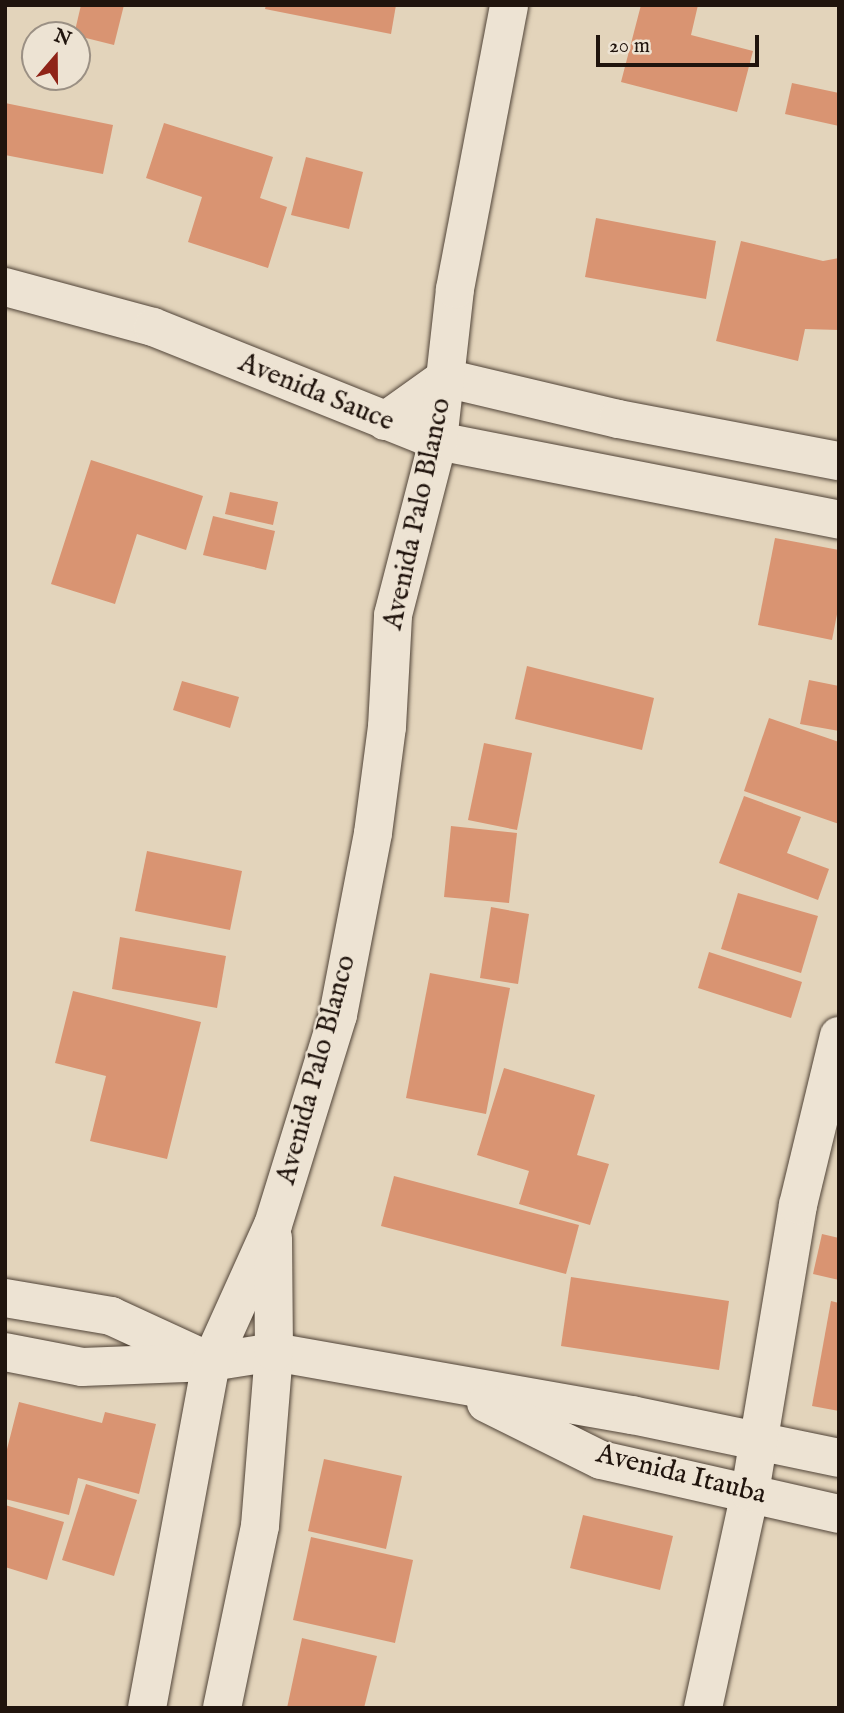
<!DOCTYPE html>
<html>
<head>
<meta charset="utf-8">
<style>
	body { margin:0 }
	#map { position:relative; width:844px; height:1713px; overflow:hidden; background:#e3d4bb; font-family:"IM FELL English",serif }
	div>[style] { position:absolute }
	.building>* { inset:0; background:#d99472 }
	.roads { filter:drop-shadow(0 0 2px #514438) drop-shadow(0 0 2px #514438) }
	.minor>* { height:38px; margin:-19px; padding:0 19px; transform-origin:19px; border-radius:19px; background:#ede3d3 }
	span { translate:-50% -50%; white-space:nowrap; text-align:center; line-height:1.15; -webkit-text-stroke:5px #ede3d3; paint-order:stroke }
	.street-label { font-size:28px; color:#20140d }
	.frame { position:absolute; inset:0; border:7px solid #20140d; pointer-events:none }
	.north { position:absolute; left:21px; top:21px; width:70px; height:70px; box-sizing:border-box; background:#ede3d3; border:2px solid #9b9084; border-radius:50%; rotate:20deg; font-size:19px; font-weight:700; line-height:28px; text-align:center; color:#20140d }
	.north::after { content:''; display:block; margin:auto; width:24px; height:32px; background:#8f2418; clip-path:polygon(50% 0,100% 100%,50% 72%,0 100%) }
	.scale { position:absolute; left:596px; top:35px; width:163px; height:32px; box-sizing:border-box; border:4px solid #20140d; border-top:0; padding-left:9px; font-size:21px; line-height:24px; white-space:nowrap; color:#20140d; -webkit-text-stroke:5px #ede3d3; paint-order:stroke }
</style>
</head>
<body>
<div id="map">
	<div class="building">
		<div style="clip-path:polygon(81px 5px,124px 5px,114px 45px,74px 35px)"></div>
		<div style="clip-path:polygon(266px 5px,396px 5px,391px 34px,265px 9px)"></div>
		<div style="clip-path:polygon(641px 5px,698px 5px,691px 35px,753px 51px,737px 112px,621px 82px)"></div>
		<div style="clip-path:polygon(792px 83px,839px 93px,839px 126px,785px 114px)"></div>
		<div style="clip-path:polygon(5px 103px,113px 125px,103px 174px,5px 155px)"></div>
		<div style="clip-path:polygon(164px 123px,273px 157px,260px 198px,287px 207px,268px 268px,188px 242px,202px 197px,146px 178px)"></div>
		<div style="clip-path:polygon(306px 157px,363px 172px,349px 229px,291px 215px)"></div>
		<div style="clip-path:polygon(596px 218px,716px 241px,706px 299px,585px 277px)"></div>
		<div style="clip-path:polygon(741px 241px,823px 261px,839px 258px,839px 330px,805px 329px,798px 361px,716px 341px)"></div>
		<div style="clip-path:polygon(91px 460px,203px 496px,186px 550px,137px 534px,115px 604px,51px 584px)"></div>
		<div style="clip-path:polygon(230px 492px,278px 502px,273px 525px,225px 514px)"></div>
		<div style="clip-path:polygon(213px 516px,275px 531px,266px 570px,203px 555px)"></div>
		<div style="clip-path:polygon(775px 538px,839px 550px,839px 604px,832px 640px,758px 625px)"></div>
		<div style="clip-path:polygon(527px 666px,654px 698px,642px 750px,515px 719px)"></div>
		<div style="clip-path:polygon(809px 680px,839px 686px,839px 731px,800px 724px)"></div>
		<div style="clip-path:polygon(182px 681px,239px 697px,230px 728px,173px 710px)"></div>
		<div style="clip-path:polygon(769px 718px,839px 742px,839px 824px,744px 791px)"></div>
		<div style="clip-path:polygon(484px 743px,532px 753px,517px 830px,468px 820px)"></div>
		<div style="clip-path:polygon(744px 796px,801px 817px,787px 853px,829px 869px,818px 900px,719px 863px)"></div>
		<div style="clip-path:polygon(451px 826px,517px 833px,509px 903px,444px 897px)"></div>
		<div style="clip-path:polygon(147px 851px,242px 871px,230px 930px,135px 911px)"></div>
		<div style="clip-path:polygon(738px 893px,818px 916px,801px 973px,721px 949px)"></div>
		<div style="clip-path:polygon(491px 907px,529px 914px,518px 984px,480px 978px)"></div>
		<div style="clip-path:polygon(120px 937px,226px 956px,217px 1008px,112px 989px)"></div>
		<div style="clip-path:polygon(709px 952px,802px 982px,791px 1018px,698px 988px)"></div>
		<div style="clip-path:polygon(430px 973px,510px 988px,486px 1114px,406px 1098px)"></div>
		<div style="clip-path:polygon(73px 991px,201px 1022px,167px 1159px,90px 1141px,106px 1076px,55px 1063px)"></div>
		<div style="clip-path:polygon(504px 1068px,595px 1095px,577px 1155px,609px 1164px,590px 1225px,519px 1204px,529px 1171px,477px 1155px)"></div>
		<div style="clip-path:polygon(394px 1176px,579px 1225px,566px 1274px,381px 1226px)"></div>
		<div style="clip-path:polygon(822px 1234px,839px 1238px,839px 1280px,813px 1274px)"></div>
		<div style="clip-path:polygon(571px 1277px,729px 1301px,719px 1370px,561px 1346px)"></div>
		<div style="clip-path:polygon(831px 1301px,839px 1303px,839px 1411px,812px 1406px)"></div>
		<div style="clip-path:polygon(19px 1402px,102px 1423px,105px 1412px,156px 1424px,139px 1494px,78px 1478px,69px 1515px,5px 1499px,5px 1457px)"></div>
		<div style="clip-path:polygon(324px 1459px,402px 1476px,386px 1549px,308px 1531px)"></div>
		<div style="clip-path:polygon(86px 1484px,137px 1500px,114px 1576px,62px 1560px)"></div>
		<div style="clip-path:polygon(5px 1505px,64px 1522px,47px 1580px,5px 1567px)"></div>
		<div style="clip-path:polygon(583px 1515px,673px 1536px,660px 1590px,570px 1568px)"></div>
		<div style="clip-path:polygon(311px 1537px,413px 1560px,395px 1643px,293px 1620px)"></div>
		<div style="clip-path:polygon(302px 1638px,377px 1656px,364px 1708px,287px 1708px)"></div>
	</div>
	<div class="roads">
		<div class="minor">
			<div style="left:5px;top:287px;width:153px;rotate:15.1deg"></div>
			<div style="left:153px;top:327px;width:307px;rotate:21.8deg"></div>
			<div style="left:438px;top:441px;width:409px;rotate:11.1deg"></div>
			<div style="left:385px;top:421px;width:74px;rotate:-35.6deg"></div>
			<div style="left:445px;top:378px;width:178px;rotate:13.3deg"></div>
			<div style="left:618px;top:419px;width:225px;rotate:10.8deg"></div>
			<div style="left:5px;top:1298px;width:108px;rotate:9.6deg"></div>
			<div style="left:111px;top:1316px;width:110px;rotate:24.7deg"></div>
			<div style="left:211px;top:1362px;width:129px;rotate:177.8deg"></div>
			<div style="left:82px;top:1367px;width:78px;rotate:-169deg"></div>
			<div style="left:211px;top:1362px;width:64px;rotate:-9deg"></div>
			<div style="left:274px;top:1352px;width:364px;rotate:10deg"></div>
			<div style="left:632px;top:1415px;width:211px;rotate:11.7deg"></div>
			<div style="left:486px;top:1403px;width:128px;rotate:26.4deg"></div>
			<div style="left:601px;top:1460px;width:244px;rotate:12.8deg"></div>
			<div style="left:147px;top:1708px;width:352px;rotate:-79.5deg"></div>
			<div style="left:211px;top:1362px;width:150px;rotate:-65.7deg"></div>
			<div style="left:273px;top:1225px;width:220px;rotate:-72.8deg"></div>
			<div style="left:338px;top:1015px;width:185px;rotate:-79.1deg"></div>
			<div style="left:373px;top:833px;width:107px;rotate:-82.5deg"></div>
			<div style="left:387px;top:727px;width:112px;rotate:-86.9deg"></div>
			<div style="left:393px;top:615px;width:180px;rotate:-75.5deg"></div>
			<div style="left:438px;top:441px;width:153px;rotate:-83.6deg"></div>
			<div style="left:455px;top:289px;width:289px;rotate:-79.2deg"></div>
			<div style="left:222px;top:1708px;width:186px;rotate:-78.2deg"></div>
			<div style="left:260px;top:1526px;width:175px;rotate:-85.4deg"></div>
			<div style="left:274px;top:1352px;width:114px;rotate:-90.5deg"></div>
			<div style="left:703px;top:1708px;width:221px;rotate:-77.7deg"></div>
			<div style="left:750px;top:1492px;width:291px;rotate:-80.5deg"></div>
			<div style="left:798px;top:1205px;width:174px;rotate:-76.4deg"></div>
		</div>
	</div>
	<div class="street-label">
		<span style="left:316px;top:393px;rotate:22deg">Avenida Sauce</span>
		<span style="left:418px;top:514px;rotate:-78deg">Avenida Palo Blanco</span>
		<span style="left:317px;top:1070px;rotate:-75deg">Avenida Palo Blanco</span>
		<span style="left:681px;top:1475px;rotate:14deg">Avenida Itauba</span>
	</div>
	<div class="frame"></div>
	<div class="north">N</div>
	<div class="scale">20 m</div>
</div>
</body>
</html>
